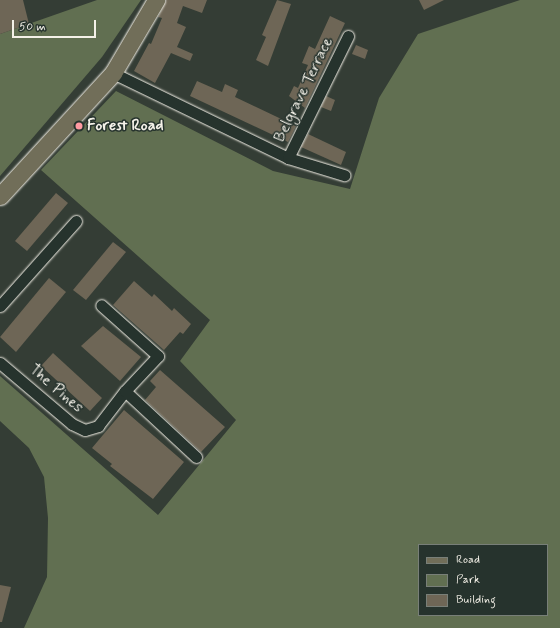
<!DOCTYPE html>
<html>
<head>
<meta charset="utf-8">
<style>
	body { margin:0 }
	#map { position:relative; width:560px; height:628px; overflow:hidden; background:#343d35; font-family:Mynerve,sans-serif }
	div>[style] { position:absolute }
	.green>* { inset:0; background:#616f51 }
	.building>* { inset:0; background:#6e6656 }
	.roads { filter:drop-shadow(0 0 1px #f4f1e8) drop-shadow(0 0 1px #f4f1e8) }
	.minor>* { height:11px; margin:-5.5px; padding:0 5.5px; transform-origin:5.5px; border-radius:5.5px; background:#26332d }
	.primary>* { height:17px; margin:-8.5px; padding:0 8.5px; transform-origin:8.5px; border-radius:8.5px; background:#716e59 }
	.dots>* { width:11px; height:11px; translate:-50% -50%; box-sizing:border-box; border:2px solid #26332d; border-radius:50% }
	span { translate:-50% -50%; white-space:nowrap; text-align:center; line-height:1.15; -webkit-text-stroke:3px #26332d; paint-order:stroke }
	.street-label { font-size:16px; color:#f4f1e8 }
	.poi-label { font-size:16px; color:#f4f1e8; font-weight:700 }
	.left { translate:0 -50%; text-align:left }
	.legend { position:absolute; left:418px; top:544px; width:130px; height:72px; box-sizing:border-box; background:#26332d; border:1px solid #787f78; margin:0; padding:5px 7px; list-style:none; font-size:12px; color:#f4f1e8 }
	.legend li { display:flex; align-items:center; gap:8px; height:20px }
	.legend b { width:20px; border:1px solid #787f78 }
	.scale { position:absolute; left:12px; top:20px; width:84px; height:18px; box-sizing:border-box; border:2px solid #f4f1e8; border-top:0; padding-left:5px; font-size:12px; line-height:14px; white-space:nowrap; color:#f4f1e8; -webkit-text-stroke:3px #26332d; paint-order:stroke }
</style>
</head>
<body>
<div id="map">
	<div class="green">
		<div style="clip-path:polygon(97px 0,141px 0,102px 57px,0 176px,0 34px)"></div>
		<div style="clip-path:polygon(evenodd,520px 0,560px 0,560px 628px,24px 628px,47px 577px,48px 518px,44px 477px,29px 448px,0 421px,0 376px,158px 515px,236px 420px,180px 361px,210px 320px,41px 170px,116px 91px,273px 171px,350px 189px,379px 98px,418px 34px,520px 0,419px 545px,547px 545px,547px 615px,419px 615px,419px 545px)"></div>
	</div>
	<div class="building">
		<div style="clip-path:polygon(0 0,23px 0,29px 24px,0 34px)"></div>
		<div style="clip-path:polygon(166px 0,207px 0,202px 13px,183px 6px,177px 23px,186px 27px,177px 47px,193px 54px,190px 61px,171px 53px,155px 83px,134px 71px,149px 43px,151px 44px,162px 18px,158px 17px)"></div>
		<div style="clip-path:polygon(277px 0,291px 4px,268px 66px,256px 60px,266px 37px,262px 35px)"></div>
		<div style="clip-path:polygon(419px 0,444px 0,424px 10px)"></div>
		<div style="clip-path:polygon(330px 16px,345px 23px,305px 108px,289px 96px,294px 86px,298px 88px,308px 65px,302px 63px,309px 46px,315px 49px)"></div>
		<div style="clip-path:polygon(356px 45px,368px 50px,365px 59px,352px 54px)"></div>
		<div style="clip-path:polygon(197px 81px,222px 92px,225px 84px,238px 90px,235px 97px,296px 126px,288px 142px,190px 96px)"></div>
		<div style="clip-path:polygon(326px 96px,335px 100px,331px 111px,321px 107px)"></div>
		<div style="clip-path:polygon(308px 134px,346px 152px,341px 165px,301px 147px)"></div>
		<div style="clip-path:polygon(56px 193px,68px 203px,27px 251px,15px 241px)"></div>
		<div style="clip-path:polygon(113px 242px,126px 252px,86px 300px,73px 290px)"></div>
		<div style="clip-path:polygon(49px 278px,66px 292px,16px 352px,0 337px)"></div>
		<div style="clip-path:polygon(134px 281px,152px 297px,154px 294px,172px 311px,174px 308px,191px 324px,183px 334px,180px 332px,164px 350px,113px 305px)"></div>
		<div style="clip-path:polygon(103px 326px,141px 357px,120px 381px,81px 346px)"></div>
		<div style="clip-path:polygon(53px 353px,102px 398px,90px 411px,41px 366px)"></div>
		<div style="clip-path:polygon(160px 370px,225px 427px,201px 452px,145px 400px,156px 387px,150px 381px)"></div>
		<div style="clip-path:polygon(124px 410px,184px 462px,153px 499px,110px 466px,112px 464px,92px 448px)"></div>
		<div style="clip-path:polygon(0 585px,11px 587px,2px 622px,0 622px)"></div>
	</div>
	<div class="roads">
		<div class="minor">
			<div style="left:113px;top:73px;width:195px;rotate:25.9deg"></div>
			<div style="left:288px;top:158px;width:59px;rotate:16.9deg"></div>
			<div style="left:288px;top:158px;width:136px;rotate:-63.8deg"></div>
			<div style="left:0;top:306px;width:114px;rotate:-48.2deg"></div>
			<div style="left:0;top:363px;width:94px;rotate:40.3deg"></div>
			<div style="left:72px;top:424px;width:14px;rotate:25deg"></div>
			<div style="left:85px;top:430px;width:14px;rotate:-17deg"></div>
			<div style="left:98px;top:426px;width:44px;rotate:-52.4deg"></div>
			<div style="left:125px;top:391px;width:48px;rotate:-46.7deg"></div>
			<div style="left:158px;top:356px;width:76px;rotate:-138.2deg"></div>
			<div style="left:125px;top:391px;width:97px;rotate:42.9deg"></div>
		</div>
		<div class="primary">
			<div style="left:0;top:196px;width:167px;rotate:-47.4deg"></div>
			<div style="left:113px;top:73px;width:85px;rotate:-59.5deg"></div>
		</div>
	</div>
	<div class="dots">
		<div style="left:79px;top:126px;background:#ff9aa2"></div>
	</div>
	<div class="street-label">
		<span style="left:304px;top:90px;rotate:-64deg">Belgrave Terrace</span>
		<span style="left:56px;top:389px;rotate:40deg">The Pines</span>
	</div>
	<div class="poi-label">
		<span class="left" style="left:87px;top:126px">Forest Road</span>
	</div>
	<ul class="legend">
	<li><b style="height:5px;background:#716e59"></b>Road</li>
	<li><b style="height:11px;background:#616f51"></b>Park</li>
	<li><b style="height:11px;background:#6e6656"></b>Building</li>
	</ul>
	<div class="scale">50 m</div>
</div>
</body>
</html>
